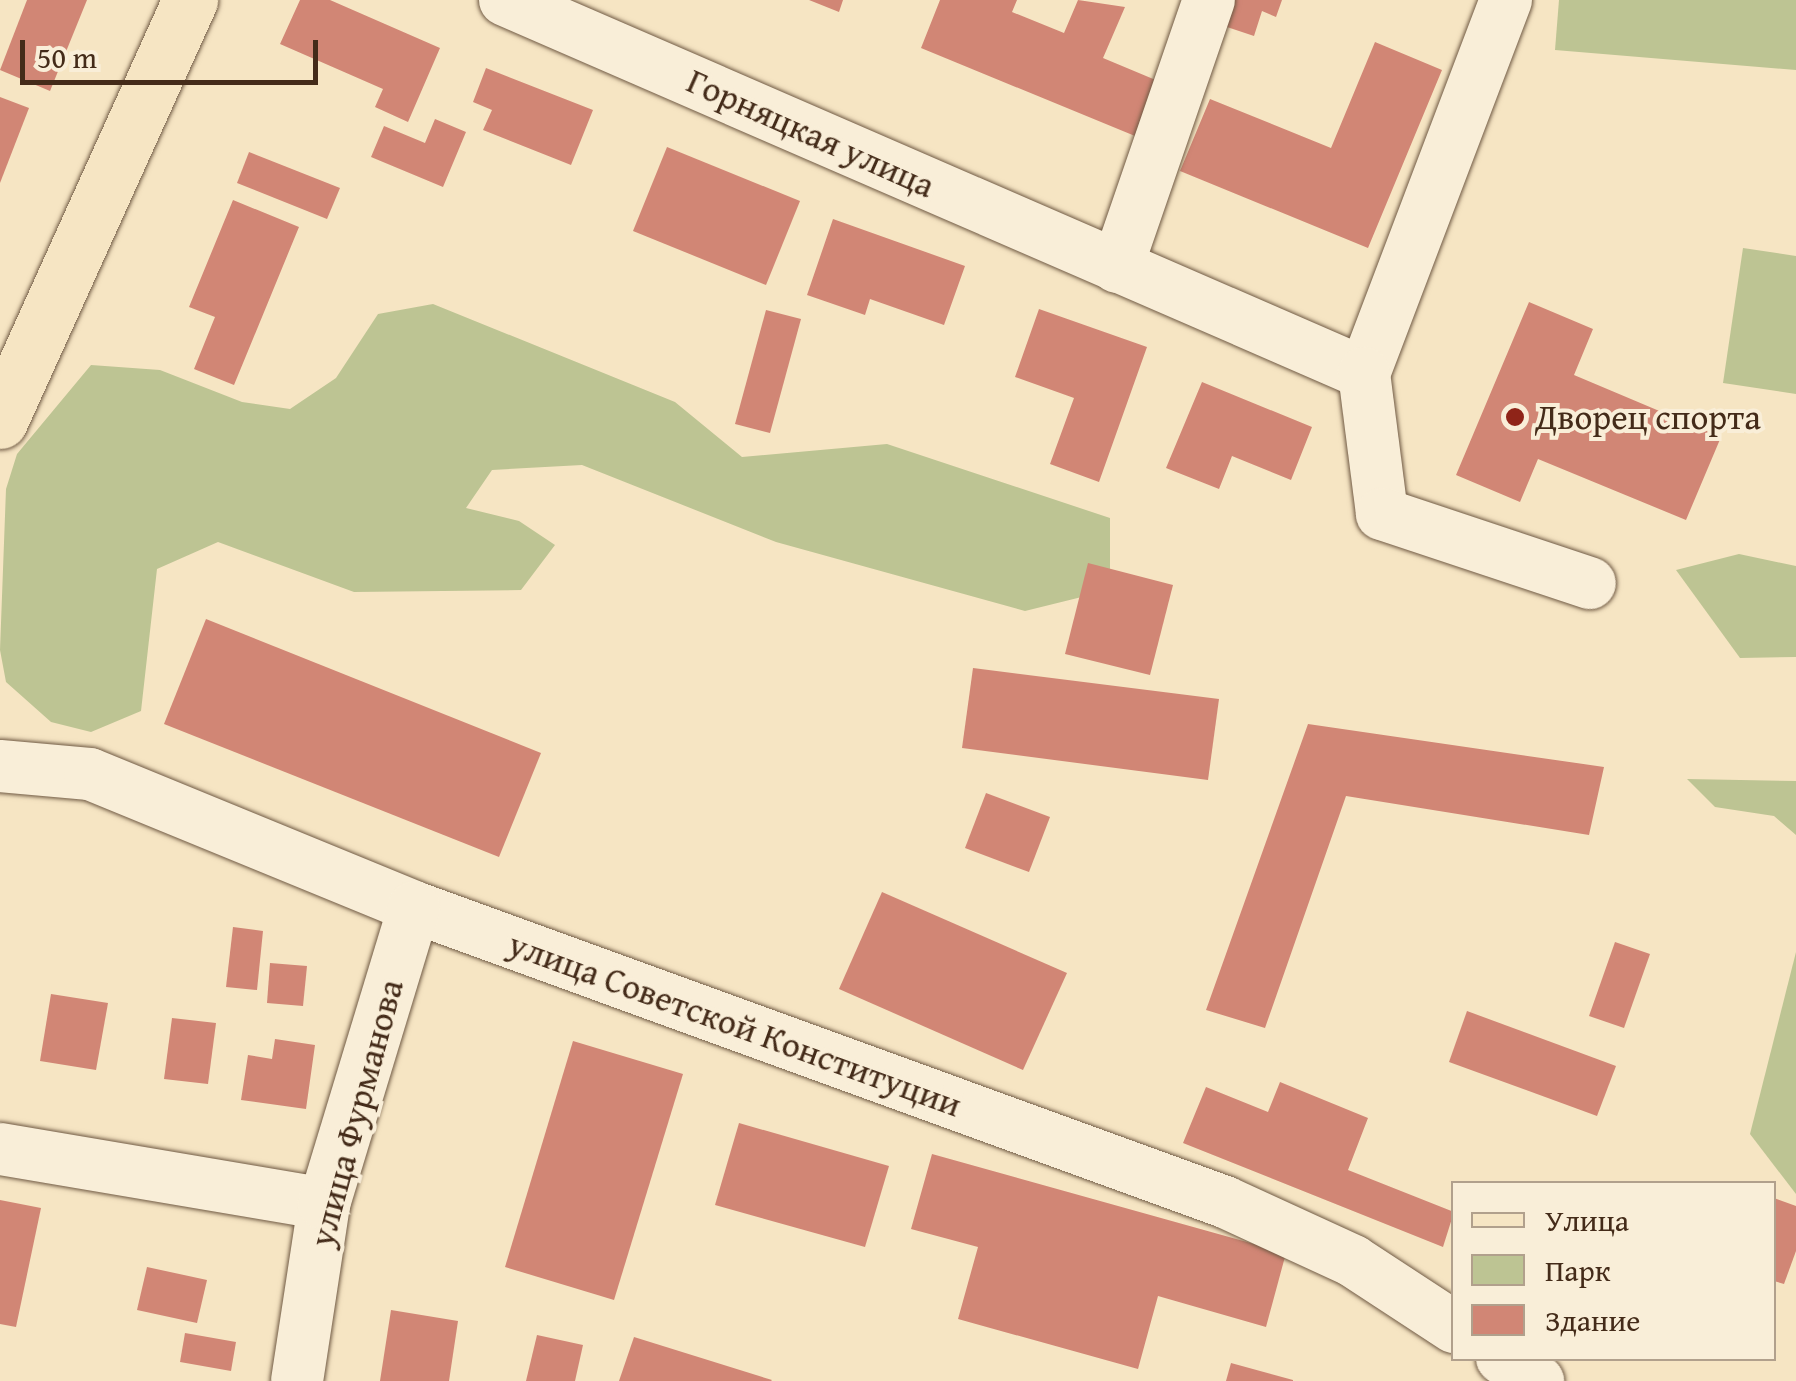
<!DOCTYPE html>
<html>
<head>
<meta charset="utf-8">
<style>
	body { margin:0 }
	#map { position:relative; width:1796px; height:1381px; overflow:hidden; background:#f6e5c3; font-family:"Gentium Book Plus",serif }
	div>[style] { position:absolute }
	.green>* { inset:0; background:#bdc493 }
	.building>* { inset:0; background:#d18675 }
	.roads { filter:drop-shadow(0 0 2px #705a44) drop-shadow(0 0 2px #705a44) }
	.minor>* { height:52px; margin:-26px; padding:0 26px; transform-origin:26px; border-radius:26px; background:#f9eed8 }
	.major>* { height:55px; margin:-27.5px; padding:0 27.5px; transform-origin:27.5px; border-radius:27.5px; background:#f6e5c3 }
	.dots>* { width:28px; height:28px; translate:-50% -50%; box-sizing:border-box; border:5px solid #f9eed8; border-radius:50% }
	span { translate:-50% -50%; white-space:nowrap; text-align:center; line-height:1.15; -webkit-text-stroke:8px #f9eed8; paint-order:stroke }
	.street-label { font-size:35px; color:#442b19 }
	.poi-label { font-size:35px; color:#442b19 }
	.left { translate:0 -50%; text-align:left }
	.legend { position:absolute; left:1451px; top:1181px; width:325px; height:180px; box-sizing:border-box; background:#f9eed8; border:2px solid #b1a08c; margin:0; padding:12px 18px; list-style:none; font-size:30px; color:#442b19 }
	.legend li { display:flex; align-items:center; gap:20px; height:50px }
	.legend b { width:50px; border:2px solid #b1a08c }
	.scale { position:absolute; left:20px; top:40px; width:298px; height:45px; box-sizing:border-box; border:5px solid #442b19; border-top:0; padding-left:12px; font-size:30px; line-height:35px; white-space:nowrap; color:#442b19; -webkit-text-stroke:8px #f9eed8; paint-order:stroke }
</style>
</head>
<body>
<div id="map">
	<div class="green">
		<div style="clip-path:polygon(1559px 0,1796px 0,1796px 70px,1555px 50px)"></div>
		<div style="clip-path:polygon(1743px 248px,1796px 256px,1796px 394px,1723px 383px)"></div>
		<div style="clip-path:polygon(433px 304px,675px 402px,742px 457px,887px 444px,1110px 518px,1110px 590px,1025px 611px,776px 542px,582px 465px,492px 470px,466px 508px,519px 521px,555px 545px,521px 590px,354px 592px,218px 542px,157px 569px,141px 711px,91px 732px,51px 722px,6px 682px,0 650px,6px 489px,17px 454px,91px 365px,160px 370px,242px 402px,290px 409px,336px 378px,378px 314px)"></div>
		<div style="clip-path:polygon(1739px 554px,1796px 566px,1796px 657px,1740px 658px,1676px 570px)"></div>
		<div style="clip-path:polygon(1687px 779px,1796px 781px,1796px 835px,1774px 816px,1715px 807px)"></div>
		<div style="clip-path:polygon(1796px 952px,1796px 1194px,1750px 1134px)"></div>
	</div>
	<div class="building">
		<div style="clip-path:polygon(27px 0,87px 0,50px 91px,0 70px)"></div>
		<div style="clip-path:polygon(300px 0,330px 0,440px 48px,408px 122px,375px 107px,383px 89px,280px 44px)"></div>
		<div style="clip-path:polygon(809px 0,843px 0,839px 12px)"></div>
		<div style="clip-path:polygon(940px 0,1017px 0,1012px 12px,1064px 33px,1078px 0,1125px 7px,1103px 58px,1158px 81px,1135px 136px,921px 48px)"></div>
		<div style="clip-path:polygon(1223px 0,1282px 0,1276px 17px,1262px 11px,1254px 36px,1215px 23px)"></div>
		<div style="clip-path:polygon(1375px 42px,1442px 70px,1368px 248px,1180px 171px,1210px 99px,1331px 148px)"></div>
		<div style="clip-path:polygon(486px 68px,593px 110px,571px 165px,483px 130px,492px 110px,473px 102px)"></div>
		<div style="clip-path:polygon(0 97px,29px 108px,0 183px)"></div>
		<div style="clip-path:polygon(435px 119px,466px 132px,443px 187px,371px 157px,384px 126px,425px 143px)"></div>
		<div style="clip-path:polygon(667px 147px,800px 201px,766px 285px,633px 231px)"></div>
		<div style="clip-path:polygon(249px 152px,340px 188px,327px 219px,237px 183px)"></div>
		<div style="clip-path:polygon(233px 200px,299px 227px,234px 385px,194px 369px,215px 317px,189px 307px)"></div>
		<div style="clip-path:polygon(833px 219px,965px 266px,944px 325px,870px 299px,865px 315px,807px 295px)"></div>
		<div style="clip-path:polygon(1529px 302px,1593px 329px,1574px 375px,1721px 437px,1686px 520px,1538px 459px,1520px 502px,1456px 475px)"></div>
		<div style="clip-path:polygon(1039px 309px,1147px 347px,1099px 482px,1050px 464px,1074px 398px,1015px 377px)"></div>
		<div style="clip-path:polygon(766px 310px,801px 319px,770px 433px,735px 424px)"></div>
		<div style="clip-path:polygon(1202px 382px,1312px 427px,1291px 480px,1232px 456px,1219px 489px,1166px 468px)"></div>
		<div style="clip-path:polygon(1088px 563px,1173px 585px,1150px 675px,1065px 654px)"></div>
		<div style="clip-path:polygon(206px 619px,541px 753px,499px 857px,164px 724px)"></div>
		<div style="clip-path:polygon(973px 668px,1219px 699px,1208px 780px,962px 748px)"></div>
		<div style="clip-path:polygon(1308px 724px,1604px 767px,1589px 835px,1346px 796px,1265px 1028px,1206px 1010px)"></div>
		<div style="clip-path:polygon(986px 793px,1050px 817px,1029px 872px,965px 848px)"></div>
		<div style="clip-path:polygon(882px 892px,1067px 973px,1023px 1070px,839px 989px)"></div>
		<div style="clip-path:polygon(233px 927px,263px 931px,257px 990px,226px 987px)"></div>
		<div style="clip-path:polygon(1615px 942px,1650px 954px,1624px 1028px,1589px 1016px)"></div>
		<div style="clip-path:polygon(270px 963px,307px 966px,303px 1006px,267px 1003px)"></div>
		<div style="clip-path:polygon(51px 994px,108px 1003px,96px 1070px,40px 1061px)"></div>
		<div style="clip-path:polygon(1467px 1011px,1616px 1066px,1597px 1116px,1449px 1062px)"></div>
		<div style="clip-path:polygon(172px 1018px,216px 1023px,208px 1084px,164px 1079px)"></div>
		<div style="clip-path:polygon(275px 1039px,315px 1045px,306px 1109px,241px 1100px,248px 1055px,272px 1059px)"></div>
		<div style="clip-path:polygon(573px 1041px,683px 1074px,614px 1300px,505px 1267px)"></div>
		<div style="clip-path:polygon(1280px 1082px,1368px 1118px,1348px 1170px,1454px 1212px,1443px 1247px,1183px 1143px,1206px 1087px,1268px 1112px)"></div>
		<div style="clip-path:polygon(739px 1123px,889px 1166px,865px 1247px,715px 1205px)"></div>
		<div style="clip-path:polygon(932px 1154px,1286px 1253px,1266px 1327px,1158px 1296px,1138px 1369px,958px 1319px,978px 1247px,911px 1229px)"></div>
		<div style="clip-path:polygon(1774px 1198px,1796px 1206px,1796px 1251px,1784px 1284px,1774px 1281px)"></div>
		<div style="clip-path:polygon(0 1200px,41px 1208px,16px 1327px,0 1324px)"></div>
		<div style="clip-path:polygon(147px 1267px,207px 1280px,197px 1323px,137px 1310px)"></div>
		<div style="clip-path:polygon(391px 1310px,458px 1321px,449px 1381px,380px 1381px)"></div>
		<div style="clip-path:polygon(185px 1333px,236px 1342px,231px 1371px,180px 1362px)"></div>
		<div style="clip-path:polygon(537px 1335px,583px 1345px,575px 1381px,526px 1381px)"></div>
		<div style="clip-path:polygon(634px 1337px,772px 1380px,771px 1381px,619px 1381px)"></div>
		<div style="clip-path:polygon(1231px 1363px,1293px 1380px,1293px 1381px,1226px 1381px)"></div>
	</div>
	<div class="roads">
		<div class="minor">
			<div style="left:505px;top:0;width:936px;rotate:23.47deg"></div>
			<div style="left:1506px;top:0;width:399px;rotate:110.8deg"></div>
			<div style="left:1364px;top:373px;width:142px;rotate:82.7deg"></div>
			<div style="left:1382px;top:514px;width:219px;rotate:18.4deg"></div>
			<div style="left:1117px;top:267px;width:282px;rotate:-71deg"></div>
			<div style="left:0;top:766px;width:90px;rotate:5.1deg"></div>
			<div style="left:90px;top:774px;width:350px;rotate:22.3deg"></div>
			<div style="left:414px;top:907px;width:863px;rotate:19.99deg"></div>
			<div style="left:1225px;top:1202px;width:141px;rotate:24.7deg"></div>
			<div style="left:1353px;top:1261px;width:121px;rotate:33.2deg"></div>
			<div style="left:0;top:1149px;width:329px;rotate:9.6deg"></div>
			<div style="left:1502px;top:1358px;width:43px;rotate:32.6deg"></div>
			<div style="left:297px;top:1381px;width:179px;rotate:-81.3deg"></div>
			<div style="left:324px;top:1204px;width:310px;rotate:-73.1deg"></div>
		</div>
		<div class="major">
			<div style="left:0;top:421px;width:462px;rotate:-65.7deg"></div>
		</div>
	</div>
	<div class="dots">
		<div style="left:1515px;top:417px;background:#8f2418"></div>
	</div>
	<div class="street-label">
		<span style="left:811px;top:133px;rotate:24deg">Горняцкая улица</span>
		<span style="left:735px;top:1024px;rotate:20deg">улица Советской Конституции</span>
		<span style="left:356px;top:1113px;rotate:-75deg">улица Фурманова</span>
	</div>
	<div class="poi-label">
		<span class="left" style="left:1535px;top:417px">Дворец спорта</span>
	</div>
	<ul class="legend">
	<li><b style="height:12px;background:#f6e5c3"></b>Улица</li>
	<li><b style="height:28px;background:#bdc493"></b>Парк</li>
	<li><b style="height:28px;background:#d18675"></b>Здание</li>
	</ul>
	<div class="scale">50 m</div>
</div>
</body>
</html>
